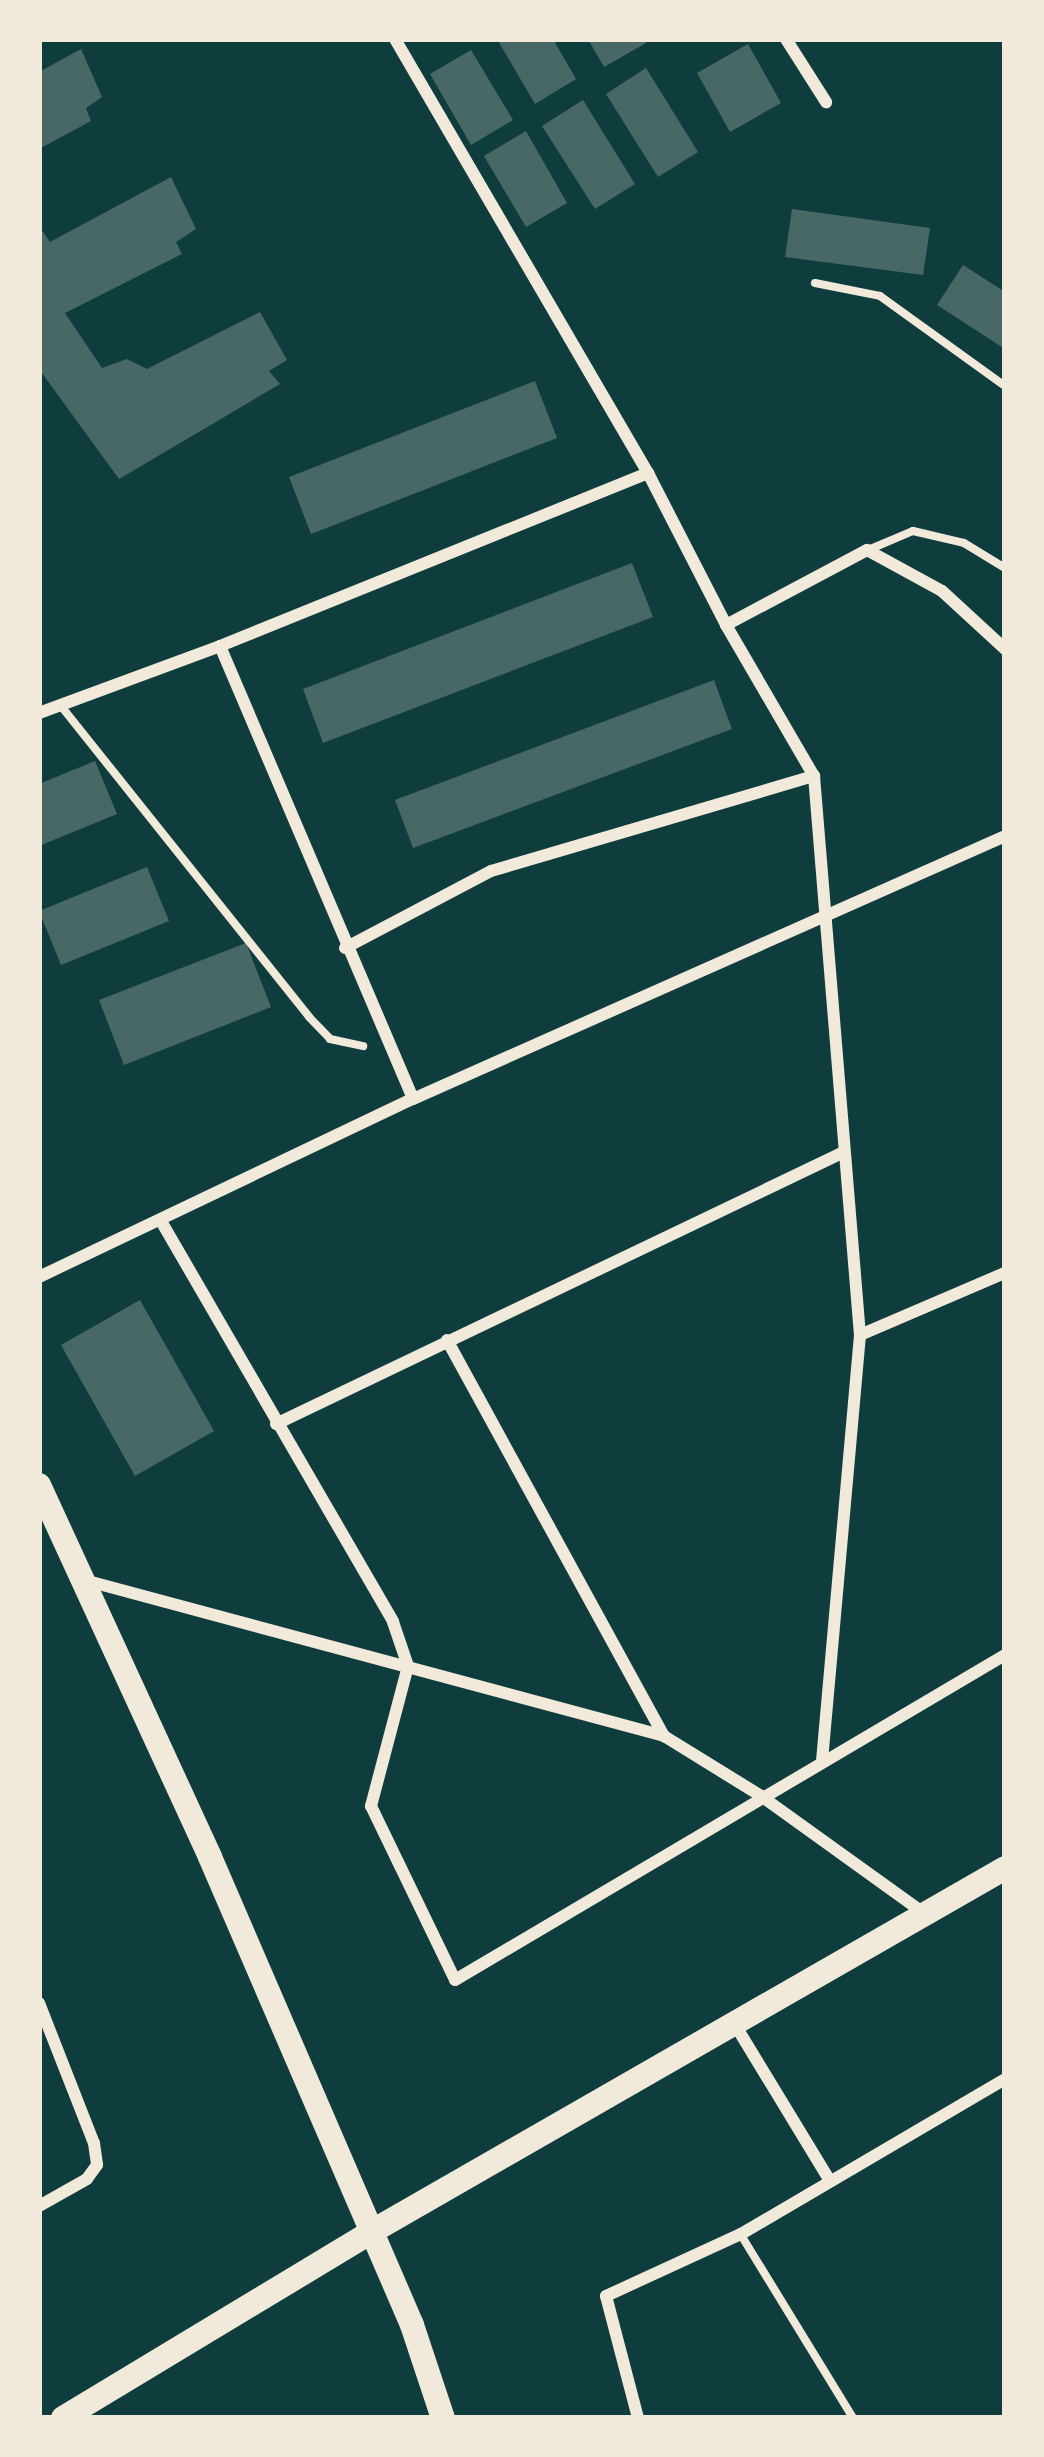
<!DOCTYPE html>
<html>
<head>
<meta charset="utf-8">
<style>
	body { margin:0 }
	#map { position:relative; width:1044px; height:2457px; overflow:hidden; background:#0f3d3e; font-family:Figtree,sans-serif }
	div>[style] { position:absolute }
	.building>* { inset:0; background:#486865 }
	.service>* { height:8px; margin:-4px; padding:0 4px; transform-origin:4px; border-radius:4px; background:#f1e9da }
	.minor>* { height:12px; margin:-6px; padding:0 6px; transform-origin:6px; border-radius:6px; background:#f1e9da }
	.secondary>* { height:24px; margin:-12px; padding:0 12px; transform-origin:12px; border-radius:12px; background:#f1e9da }
	span { translate:-50% -50%; white-space:nowrap; text-align:center; line-height:1.15; -webkit-text-stroke:10px #f1e9da; paint-order:stroke }
	.frame { position:absolute; inset:0; border:42px solid #f1e9da; pointer-events:none }
</style>
</head>
<body>
<div id="map">
	<div class="building">
		<div style="clip-path:polygon(497px 39px,553px 39px,576px 79px,535px 104px)"></div>
		<div style="clip-path:polygon(588px 39px,643px 39px,646px 43px,604px 67px)"></div>
		<div style="clip-path:polygon(748px 44px,781px 103px,730px 132px,697px 73px)"></div>
		<div style="clip-path:polygon(81px 49px,102px 97px,86px 108px,91px 121px,39px 149px,39px 72px)"></div>
		<div style="clip-path:polygon(471px 50px,513px 120px,471px 145px,430px 74px)"></div>
		<div style="clip-path:polygon(646px 68px,698px 152px,658px 177px,606px 94px)"></div>
		<div style="clip-path:polygon(583px 100px,635px 184px,595px 209px,542px 126px)"></div>
		<div style="clip-path:polygon(526px 131px,567px 203px,526px 227px,484px 156px)"></div>
		<div style="clip-path:polygon(171px 177px,196px 229px,176px 242px,182px 254px,65px 313px,102px 368px,127px 359px,147px 369px,260px 312px,287px 360px,269px 371px,280px 384px,119px 479px,39px 369px,39px 226px,50px 242px)"></div>
		<div style="clip-path:polygon(792px 209px,930px 228px,923px 275px,785px 257px)"></div>
		<div style="clip-path:polygon(963px 265px,1005px 292px,1005px 349px,937px 305px)"></div>
		<div style="clip-path:polygon(535px 381px,557px 438px,311px 534px,289px 477px)"></div>
		<div style="clip-path:polygon(632px 563px,653px 617px,323px 743px,303px 689px)"></div>
		<div style="clip-path:polygon(714px 680px,732px 729px,413px 848px,395px 800px)"></div>
		<div style="clip-path:polygon(95px 761px,117px 814px,39px 846px,39px 784px)"></div>
		<div style="clip-path:polygon(147px 867px,169px 921px,61px 965px,39px 911px)"></div>
		<div style="clip-path:polygon(246px 943px,271px 1007px,124px 1065px,99px 1000px)"></div>
		<div style="clip-path:polygon(140px 1300px,214px 1431px,135px 1476px,61px 1345px)"></div>
	</div>
	<div class="service">
		<div style="left:815px;top:283px;width:66px;rotate:11.3deg"></div>
		<div style="left:880px;top:296px;width:154px;rotate:35.8deg"></div>
		<div style="left:868px;top:550px;width:49px;rotate:-22.9deg"></div>
		<div style="left:913px;top:531px;width:52px;rotate:13.2deg"></div>
		<div style="left:964px;top:543px;width:48px;rotate:31.4deg"></div>
		<div style="left:61px;top:706px;width:398px;rotate:51.4deg"></div>
		<div style="left:309px;top:1017px;width:30px;rotate:46deg"></div>
		<div style="left:330px;top:1039px;width:34px;rotate:12deg"></div>
		<div style="left:741px;top:2235px;width:215px;rotate:58.5deg"></div>
	</div>
	<div class="minor">
		<div style="left:395px;top:39px;width:502px;rotate:59.76deg"></div>
		<div style="left:648px;top:473px;width:171px;rotate:62.8deg"></div>
		<div style="left:726px;top:625px;width:175px;rotate:59.8deg"></div>
		<div style="left:814px;top:776px;width:561px;rotate:85.3deg"></div>
		<div style="left:860px;top:1335px;width:426px;rotate:95.1deg"></div>
		<div style="left:786px;top:39px;width:75px;rotate:57.6deg"></div>
		<div style="left:726px;top:625px;width:160px;rotate:-28deg"></div>
		<div style="left:867px;top:550px;width:85px;rotate:28.7deg"></div>
		<div style="left:942px;top:591px;width:86px;rotate:42.6deg"></div>
		<div style="left:220px;top:646px;width:492px;rotate:66.9deg"></div>
		<div style="left:39px;top:713px;width:193px;rotate:-20.3deg"></div>
		<div style="left:220px;top:646px;width:462px;rotate:-22deg"></div>
		<div style="left:345px;top:948px;width:165px;rotate:-27.8deg"></div>
		<div style="left:491px;top:871px;width:337px;rotate:-16.4deg"></div>
		<div style="left:161px;top:1221px;width:463px;rotate:59.9deg"></div>
		<div style="left:393px;top:1622px;width:46px;rotate:71.2deg"></div>
		<div style="left:408px;top:1666px;width:145px;rotate:104.8deg"></div>
		<div style="left:371px;top:1806px;width:193px;rotate:64.2deg"></div>
		<div style="left:455px;top:1980px;width:639px;rotate:-30.58deg"></div>
		<div style="left:39px;top:1277px;width:414px;rotate:-25.5deg"></div>
		<div style="left:413px;top:1099px;width:648px;rotate:-23.95deg"></div>
		<div style="left:860px;top:1335px;width:158px;rotate:-23.2deg"></div>
		<div style="left:447px;top:1340px;width:452px;rotate:61.3deg"></div>
		<div style="left:276px;top:1424px;width:628px;rotate:-25.59deg"></div>
		<div style="left:84px;top:1580px;width:601px;rotate:15.05deg"></div>
		<div style="left:664px;top:1736px;width:114px;rotate:31.7deg"></div>
		<div style="left:761px;top:1796px;width:201px;rotate:35.7deg"></div>
		<div style="left:39px;top:2003px;width:150px;rotate:68.6deg"></div>
		<div style="left:94px;top:2143px;width:22px;rotate:82deg"></div>
		<div style="left:97px;top:2165px;width:17px;rotate:126deg"></div>
		<div style="left:87px;top:2179px;width:55px;rotate:150.6deg"></div>
		<div style="left:734px;top:2023px;width:185px;rotate:58.7deg"></div>
		<div style="left:638px;top:2418px;width:126px;rotate:-104.7deg"></div>
		<div style="left:606px;top:2296px;width:149px;rotate:-24.7deg"></div>
		<div style="left:741px;top:2234px;width:306px;rotate:-30.4deg"></div>
	</div>
	<div class="secondary">
		<div style="left:39px;top:1485px;width:409px;rotate:65.3deg"></div>
		<div style="left:210px;top:1857px;width:510px;rotate:66.65deg"></div>
		<div style="left:412px;top:2325px;width:98px;rotate:71.6deg"></div>
		<div style="left:63px;top:2418px;width:360px;rotate:-31.1deg"></div>
		<div style="left:371px;top:2232px;width:731px;rotate:-29.86deg"></div>
	</div>
	<div class="frame"></div>
</div>
</body>
</html>
